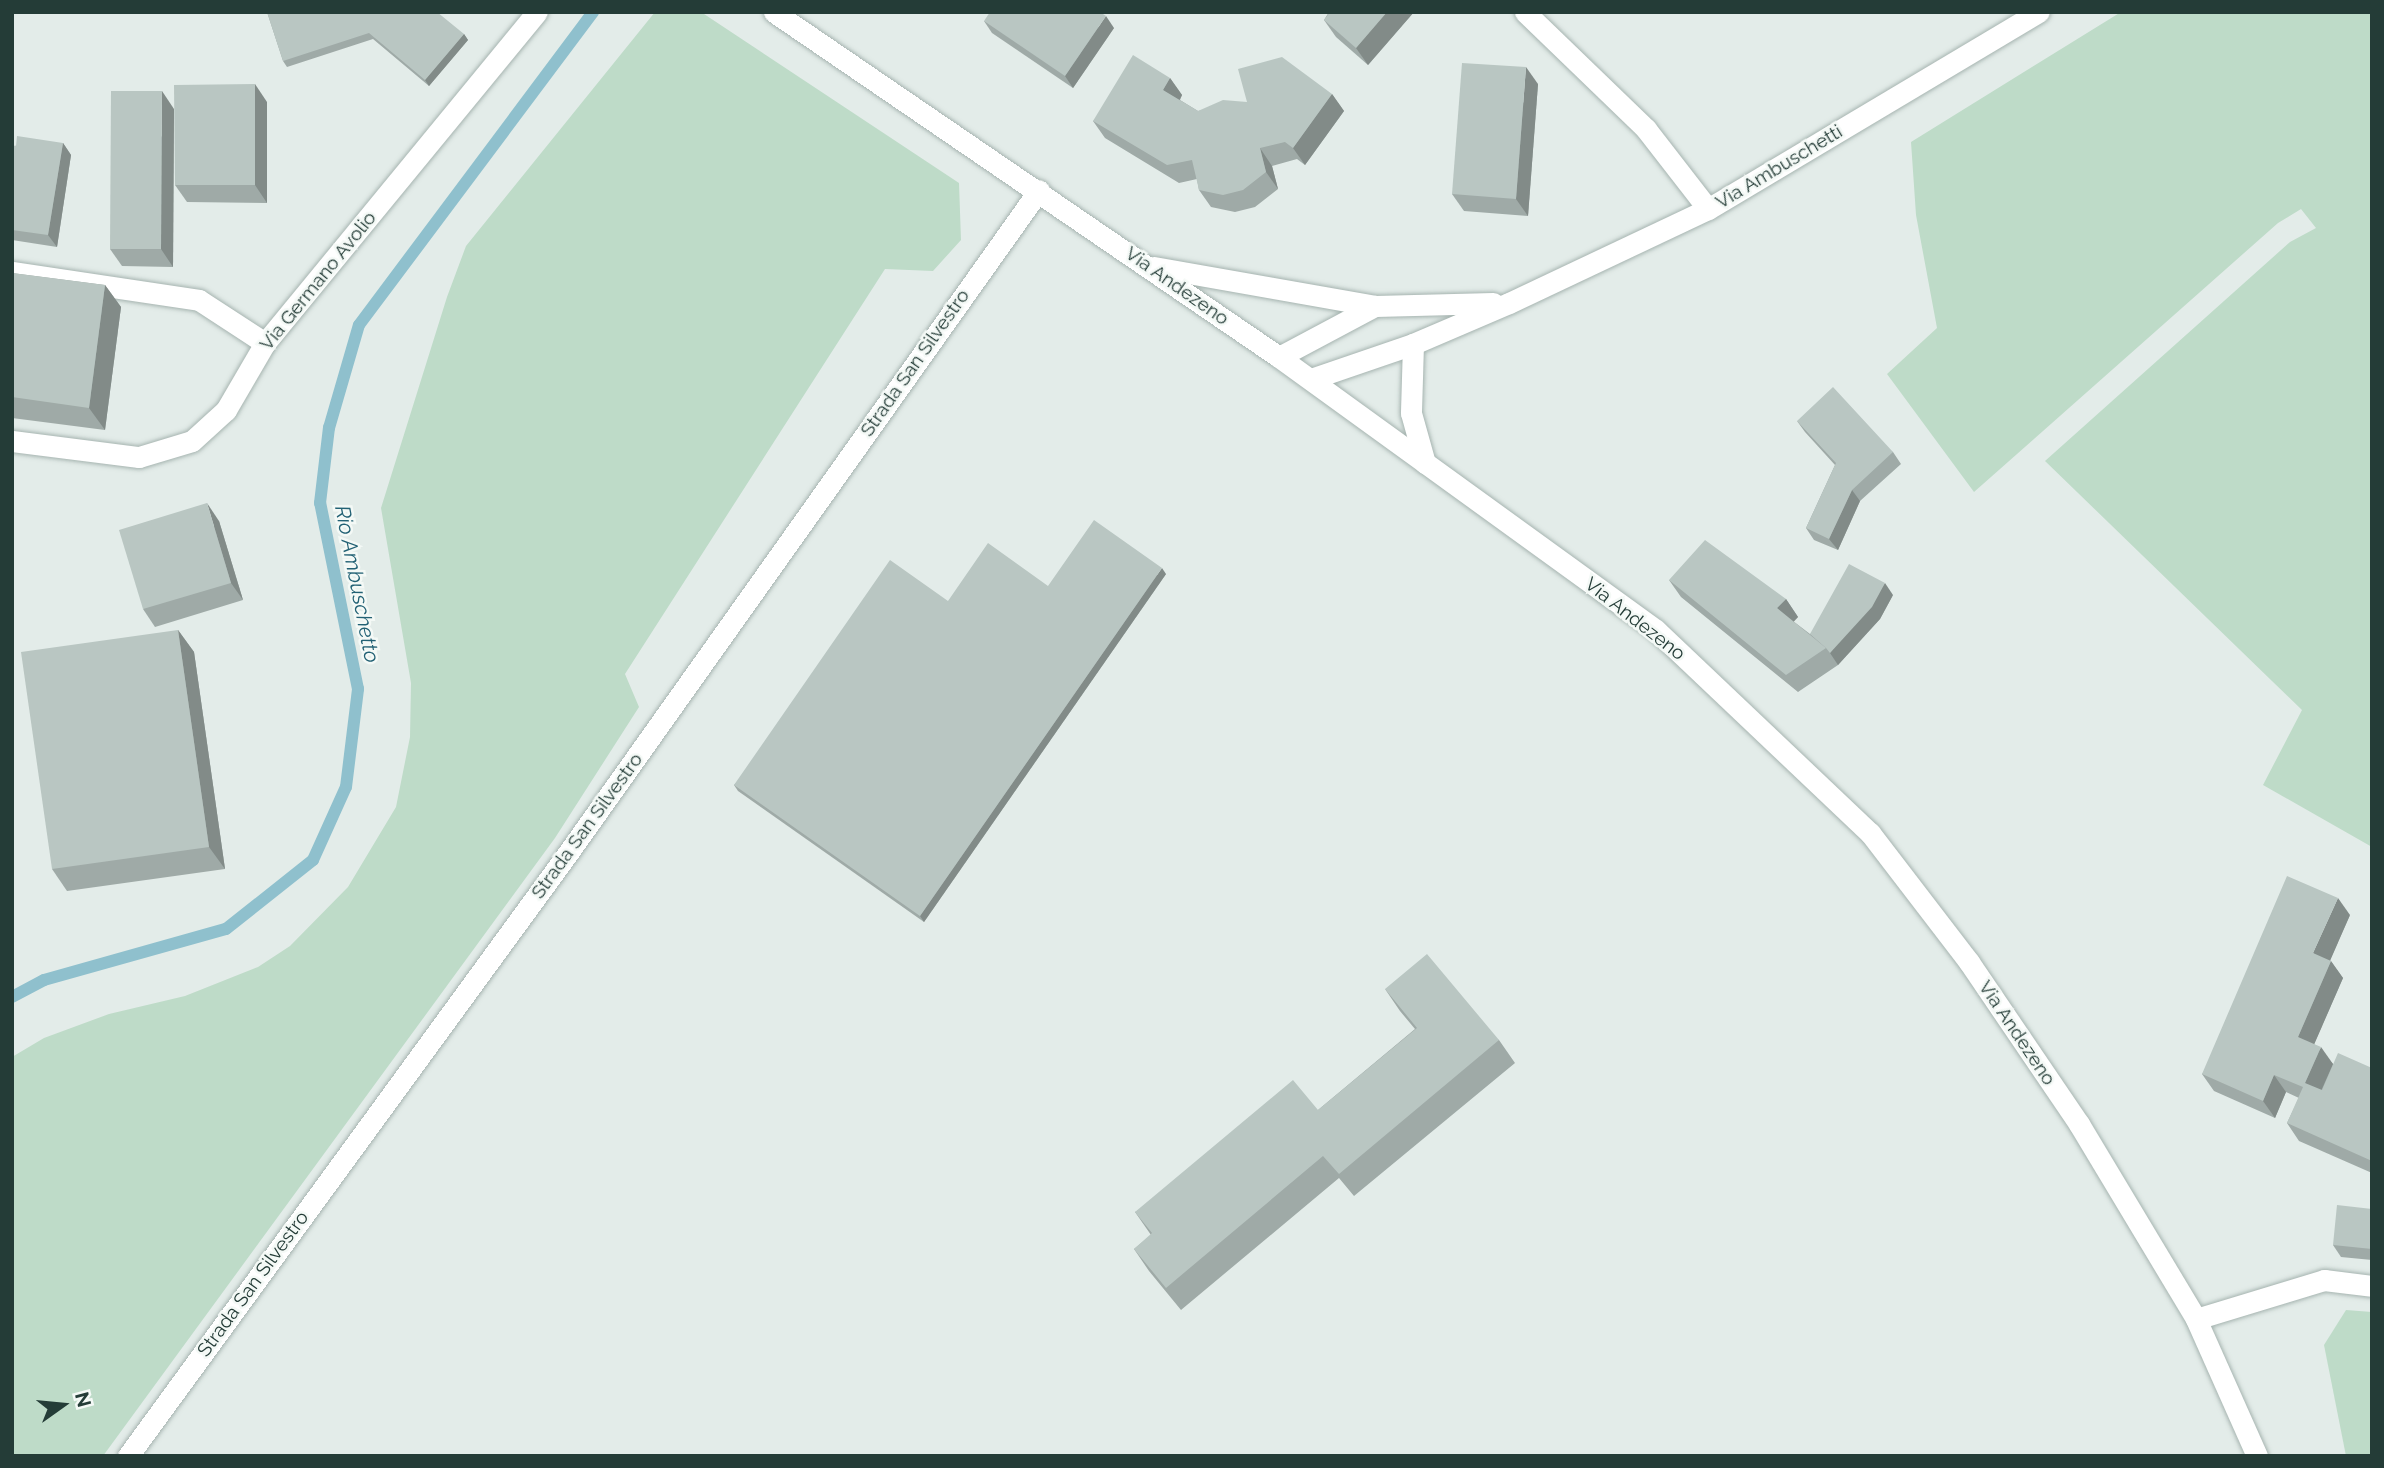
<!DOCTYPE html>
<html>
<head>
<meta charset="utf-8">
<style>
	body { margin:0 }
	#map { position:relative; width:2384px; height:1468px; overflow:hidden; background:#e3ece9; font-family:Raleway,sans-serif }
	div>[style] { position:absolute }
	.green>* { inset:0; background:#bedbc8 }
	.stream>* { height:12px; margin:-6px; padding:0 6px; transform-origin:6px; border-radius:6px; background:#8fc0cd }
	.roads { filter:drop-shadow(0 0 2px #a6b4b0) drop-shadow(0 0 2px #a6b4b0) }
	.lane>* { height:21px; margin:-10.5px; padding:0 10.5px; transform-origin:10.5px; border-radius:10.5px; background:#fff }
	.street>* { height:21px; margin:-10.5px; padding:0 10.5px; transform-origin:10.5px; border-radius:10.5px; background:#fff }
	.secondary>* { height:21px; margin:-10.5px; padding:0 10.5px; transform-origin:10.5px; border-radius:10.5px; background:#fff }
	.wall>* { inset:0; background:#9faaa7 }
	.shaded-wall>* { inset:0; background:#828b88 }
	.building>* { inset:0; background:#b9c6c2 }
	span { translate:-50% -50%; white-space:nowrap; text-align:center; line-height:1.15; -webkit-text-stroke:5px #f4f9f6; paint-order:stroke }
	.street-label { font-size:19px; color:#243c37 }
	.water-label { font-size:21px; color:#226174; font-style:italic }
	.frame { position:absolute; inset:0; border:14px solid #243c37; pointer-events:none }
	.north { position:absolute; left:28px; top:1370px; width:70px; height:70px; -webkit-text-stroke:5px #f4f9f6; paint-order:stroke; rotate:75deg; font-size:19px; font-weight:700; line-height:28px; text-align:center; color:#243c37 }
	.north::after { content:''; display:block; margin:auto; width:24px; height:32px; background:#243c37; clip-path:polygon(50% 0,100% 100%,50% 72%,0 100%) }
</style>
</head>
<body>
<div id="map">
	<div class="green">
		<div style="clip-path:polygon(655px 12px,701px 12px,959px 183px,961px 240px,933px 271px,885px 269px,625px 674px,639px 707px,555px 838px,103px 1456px,12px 1456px,12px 1057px,44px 1038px,109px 1014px,185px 996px,258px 967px,290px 946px,348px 887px,396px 807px,410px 737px,411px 683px,381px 508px,447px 297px,466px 246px)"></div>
		<div style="clip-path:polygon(2121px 12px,2372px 12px,2372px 847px,2263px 785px,2302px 710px,2045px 461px,2290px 242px,2316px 228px,2301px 209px,2278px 223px,1974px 492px,1887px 374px,1937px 328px,1916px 215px,1911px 142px)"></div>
		<div style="clip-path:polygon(2346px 1310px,2372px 1312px,2372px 1456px,2346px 1456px,2324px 1345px)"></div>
	</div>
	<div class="stream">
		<div style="left:12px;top:997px;width:36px;rotate:-28deg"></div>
		<div style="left:44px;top:980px;width:189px;rotate:-15.7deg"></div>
		<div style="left:226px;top:929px;width:111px;rotate:-38.4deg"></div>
		<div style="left:313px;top:860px;width:80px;rotate:-65.7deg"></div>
		<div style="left:346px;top:787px;width:99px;rotate:-83deg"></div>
		<div style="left:358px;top:689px;width:190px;rotate:-101.5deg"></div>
		<div style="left:320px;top:503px;width:76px;rotate:-83.2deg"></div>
		<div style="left:329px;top:428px;width:107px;rotate:-73.8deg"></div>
		<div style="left:359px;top:325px;width:391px;rotate:-53.2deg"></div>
	</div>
	<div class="roads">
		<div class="lane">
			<div style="left:12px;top:272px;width:189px;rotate:8.5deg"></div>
			<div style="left:199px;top:300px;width:79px;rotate:33.1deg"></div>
		</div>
		<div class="street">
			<div style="left:1525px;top:12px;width:168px;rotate:44deg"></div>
			<div style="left:1646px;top:129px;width:101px;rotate:52.2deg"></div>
			<div style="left:12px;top:441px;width:128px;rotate:7.2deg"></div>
			<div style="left:139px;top:457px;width:55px;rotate:-16.8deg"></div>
			<div style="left:192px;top:441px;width:46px;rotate:-42.4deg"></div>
			<div style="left:226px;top:410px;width:78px;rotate:-59.8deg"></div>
			<div style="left:265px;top:343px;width:428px;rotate:-50.6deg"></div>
			<div style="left:2196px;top:1319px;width:134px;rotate:-16.9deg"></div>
			<div style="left:2324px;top:1280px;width:48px;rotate:7.1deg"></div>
		</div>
		<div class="secondary">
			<div style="left:774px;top:12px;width:612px;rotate:34.34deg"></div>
			<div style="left:1279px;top:357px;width:465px;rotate:35.9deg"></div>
			<div style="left:1656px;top:630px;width:295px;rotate:43.5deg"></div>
			<div style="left:1870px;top:833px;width:163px;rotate:52.5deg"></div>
			<div style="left:1969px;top:962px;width:196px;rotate:55.8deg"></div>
			<div style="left:2079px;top:1124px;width:227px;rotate:59deg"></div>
			<div style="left:2196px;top:1319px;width:150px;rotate:66deg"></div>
			<div style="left:1154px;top:267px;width:224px;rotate:10deg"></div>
			<div style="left:1375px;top:306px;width:118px;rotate:-1.5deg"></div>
			<div style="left:1413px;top:344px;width:69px;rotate:91.7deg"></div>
			<div style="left:1411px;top:413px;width:52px;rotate:74.4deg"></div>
			<div style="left:1279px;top:357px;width:109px;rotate:-28deg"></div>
			<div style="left:1311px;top:379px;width:108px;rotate:-18.9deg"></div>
			<div style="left:1413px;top:344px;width:104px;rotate:-23.1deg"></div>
			<div style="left:1509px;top:303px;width:220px;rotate:-25.3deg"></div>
			<div style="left:1708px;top:209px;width:385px;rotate:-30.8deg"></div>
			<div style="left:128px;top:1456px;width:746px;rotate:-53.88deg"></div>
			<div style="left:568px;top:853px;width:813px;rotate:-54.61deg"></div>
		</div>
	</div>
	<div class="wall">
		<div style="clip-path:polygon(267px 12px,464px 34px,468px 40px,429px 86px,373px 39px,287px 67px,283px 61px)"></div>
		<div style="clip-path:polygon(1329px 12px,1414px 12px,1368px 65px,1336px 37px,1324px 20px)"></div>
		<div style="clip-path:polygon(984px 21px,1114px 28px,1073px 88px,992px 33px)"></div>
		<div style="clip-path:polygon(1170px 78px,1182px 95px,1180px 100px,1198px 111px,1247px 102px,1332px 94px,1344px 111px,1305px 165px,1297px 159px,1272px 166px,1278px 189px,1255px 207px,1235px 212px,1211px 207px,1199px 190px,1197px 179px,1179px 183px,1105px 138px,1093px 121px)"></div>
		<div style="clip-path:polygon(1538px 84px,1528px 216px,1464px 211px,1452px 194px)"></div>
		<div style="clip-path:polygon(267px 102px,267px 203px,187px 202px,175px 185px)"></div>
		<div style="clip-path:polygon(174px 109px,173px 267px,122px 266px,110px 249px)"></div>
		<div style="clip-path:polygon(63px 143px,71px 155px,57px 247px,12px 240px,12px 146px)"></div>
		<div style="clip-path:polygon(12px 273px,105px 285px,121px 307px,105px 430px,12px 418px)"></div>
		<div style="clip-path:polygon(1797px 421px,1893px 452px,1901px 464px,1860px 501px,1838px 550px,1814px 540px,1806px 528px,1835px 465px,1805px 432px)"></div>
		<div style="clip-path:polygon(219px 521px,243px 600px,155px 627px,143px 609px)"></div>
		<div style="clip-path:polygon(1166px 574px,924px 922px,738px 791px,734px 785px,948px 601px,1048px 586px)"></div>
		<div style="clip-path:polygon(1669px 580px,1786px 599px,1798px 617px,1793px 621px,1810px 634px,1893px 595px,1880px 619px,1838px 665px,1798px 692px,1681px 597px)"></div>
		<div style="clip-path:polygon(178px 630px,194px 652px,225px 869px,67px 891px,52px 869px)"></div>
		<div style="clip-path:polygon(2350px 915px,2330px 960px,2343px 978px,2314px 1044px,2333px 1064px,2372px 1068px,2372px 1173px,2299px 1141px,2287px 1123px,2299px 1098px,2286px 1092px,2275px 1118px,2214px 1091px,2202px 1074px)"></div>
		<div style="clip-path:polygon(1385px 989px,1499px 1040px,1515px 1063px,1354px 1196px,1339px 1178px,1181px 1310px,1149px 1271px,1134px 1249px,1151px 1235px,1135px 1212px,1318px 1110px,1415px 1029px,1400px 1011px)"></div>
		<div style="clip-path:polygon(2372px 1209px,2372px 1260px,2341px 1257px,2333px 1245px)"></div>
	</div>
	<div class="shaded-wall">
		<div style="clip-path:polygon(1387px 12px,1414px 12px,1368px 65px,1356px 48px)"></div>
		<div style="clip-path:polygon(1106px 16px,1114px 28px,1073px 88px,1065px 76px)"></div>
		<div style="clip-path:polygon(464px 34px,468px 40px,429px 86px,425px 80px)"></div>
		<div style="clip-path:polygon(1526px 67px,1538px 84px,1528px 216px,1516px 199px)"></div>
		<div style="clip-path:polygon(1170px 78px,1182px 95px,1176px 107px,1163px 90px)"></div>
		<div style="clip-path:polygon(255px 84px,267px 102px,267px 203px,255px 185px)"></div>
		<div style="clip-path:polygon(162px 91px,174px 109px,173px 267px,161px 249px)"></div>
		<div style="clip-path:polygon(1332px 94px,1344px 111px,1305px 165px,1293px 148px)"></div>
		<div style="clip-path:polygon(63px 143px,71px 155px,57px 247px,48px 235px)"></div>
		<div style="clip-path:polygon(1260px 148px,1272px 166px,1278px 189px,1266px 172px)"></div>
		<div style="clip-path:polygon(105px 285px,121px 307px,105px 430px,89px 408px)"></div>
		<div style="clip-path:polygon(1852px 490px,1860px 501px,1838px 550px,1829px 539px)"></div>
		<div style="clip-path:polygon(207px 503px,219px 521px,243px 600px,231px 583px)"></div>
		<div style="clip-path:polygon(1162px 568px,1166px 574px,924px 922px,920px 916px)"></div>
		<div style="clip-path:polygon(1885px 583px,1893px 595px,1880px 619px,1838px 665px,1830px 653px)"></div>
		<div style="clip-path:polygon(1786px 599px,1798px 617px,1790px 626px,1777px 608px)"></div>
		<div style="clip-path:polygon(178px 630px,194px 652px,225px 869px,209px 847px)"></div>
		<div style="clip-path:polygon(2338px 898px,2350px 915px,2326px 970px,2313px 953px)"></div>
		<div style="clip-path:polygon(2331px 961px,2343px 978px,2310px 1054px,2298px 1037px)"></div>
		<div style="clip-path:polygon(2321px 1047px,2333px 1064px,2317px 1100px,2305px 1083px)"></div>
		<div style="clip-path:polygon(2274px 1075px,2286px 1092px,2275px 1118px,2263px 1101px)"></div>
	</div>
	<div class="building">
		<div style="clip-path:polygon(267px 12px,437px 12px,464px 34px,425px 80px,369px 33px,283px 61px)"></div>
		<div style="clip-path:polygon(990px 12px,1100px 12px,1106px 16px,1065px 76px,984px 21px)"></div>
		<div style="clip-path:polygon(1330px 12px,1387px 12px,1356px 48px,1324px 20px)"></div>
		<div style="clip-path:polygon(1133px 55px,1170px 78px,1163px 90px,1198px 111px,1223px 100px,1247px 102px,1238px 69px,1282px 57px,1332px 94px,1293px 148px,1285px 142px,1260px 148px,1266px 172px,1243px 190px,1223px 195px,1199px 190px,1192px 160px,1167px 165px,1093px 121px)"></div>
		<div style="clip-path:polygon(1462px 63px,1526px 67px,1516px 199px,1452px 194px)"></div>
		<div style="clip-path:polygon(255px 84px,255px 185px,175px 185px,174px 85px)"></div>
		<div style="clip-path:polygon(111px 91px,162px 91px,161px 249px,110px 249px)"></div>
		<div style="clip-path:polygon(17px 136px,63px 143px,48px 235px,12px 230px,12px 146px,16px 146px)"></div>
		<div style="clip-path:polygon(12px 273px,105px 285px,89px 408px,12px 397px)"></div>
		<div style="clip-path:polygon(1833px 387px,1893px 452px,1852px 490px,1829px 539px,1806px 528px,1836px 463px,1797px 421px)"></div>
		<div style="clip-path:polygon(207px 503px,231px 583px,143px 609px,119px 530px)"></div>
		<div style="clip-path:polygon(1094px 520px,1162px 568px,920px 916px,734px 785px,890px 560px,948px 601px,988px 543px,1048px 586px)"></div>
		<div style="clip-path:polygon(1705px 540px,1786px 599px,1777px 608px,1826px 648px,1786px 675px,1669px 580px)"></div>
		<div style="clip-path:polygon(1849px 564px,1885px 583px,1872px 607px,1830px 653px,1826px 648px,1810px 634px)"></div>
		<div style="clip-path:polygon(178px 630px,209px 847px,52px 869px,21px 652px)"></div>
		<div style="clip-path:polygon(2287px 876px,2338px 898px,2313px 953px,2331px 961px,2298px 1037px,2321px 1047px,2305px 1083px,2322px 1090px,2338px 1053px,2372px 1068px,2372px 1161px,2287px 1123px,2303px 1087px,2274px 1075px,2263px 1101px,2202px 1074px)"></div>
		<div style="clip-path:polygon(1427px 954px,1499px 1040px,1339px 1174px,1323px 1156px,1166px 1288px,1134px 1249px,1152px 1233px,1135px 1212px,1293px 1080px,1318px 1110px,1417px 1028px,1385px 989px)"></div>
		<div style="clip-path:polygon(2337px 1205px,2372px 1209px,2372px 1249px,2333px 1245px)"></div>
	</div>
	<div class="street-label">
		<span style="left:1779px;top:167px;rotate:-31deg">Via Ambuschetti</span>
		<span style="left:318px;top:281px;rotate:-51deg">Via Germano Avolio</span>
		<span style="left:1177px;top:286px;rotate:35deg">Via Andezeno</span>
		<span style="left:915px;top:363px;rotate:-55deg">Strada San Silvestro</span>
		<span style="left:1635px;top:619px;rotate:38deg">Via Andezeno</span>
		<span style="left:587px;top:826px;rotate:-54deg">Strada San Silvestro</span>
		<span style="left:2017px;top:1033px;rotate:56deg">Via Andezeno</span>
		<span style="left:253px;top:1284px;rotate:-54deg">Strada San Silvestro</span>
	</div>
	<div class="water-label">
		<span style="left:357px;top:584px;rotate:79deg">Rio Ambuschetto</span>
	</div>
	<div class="frame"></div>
	<div class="north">N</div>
</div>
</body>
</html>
